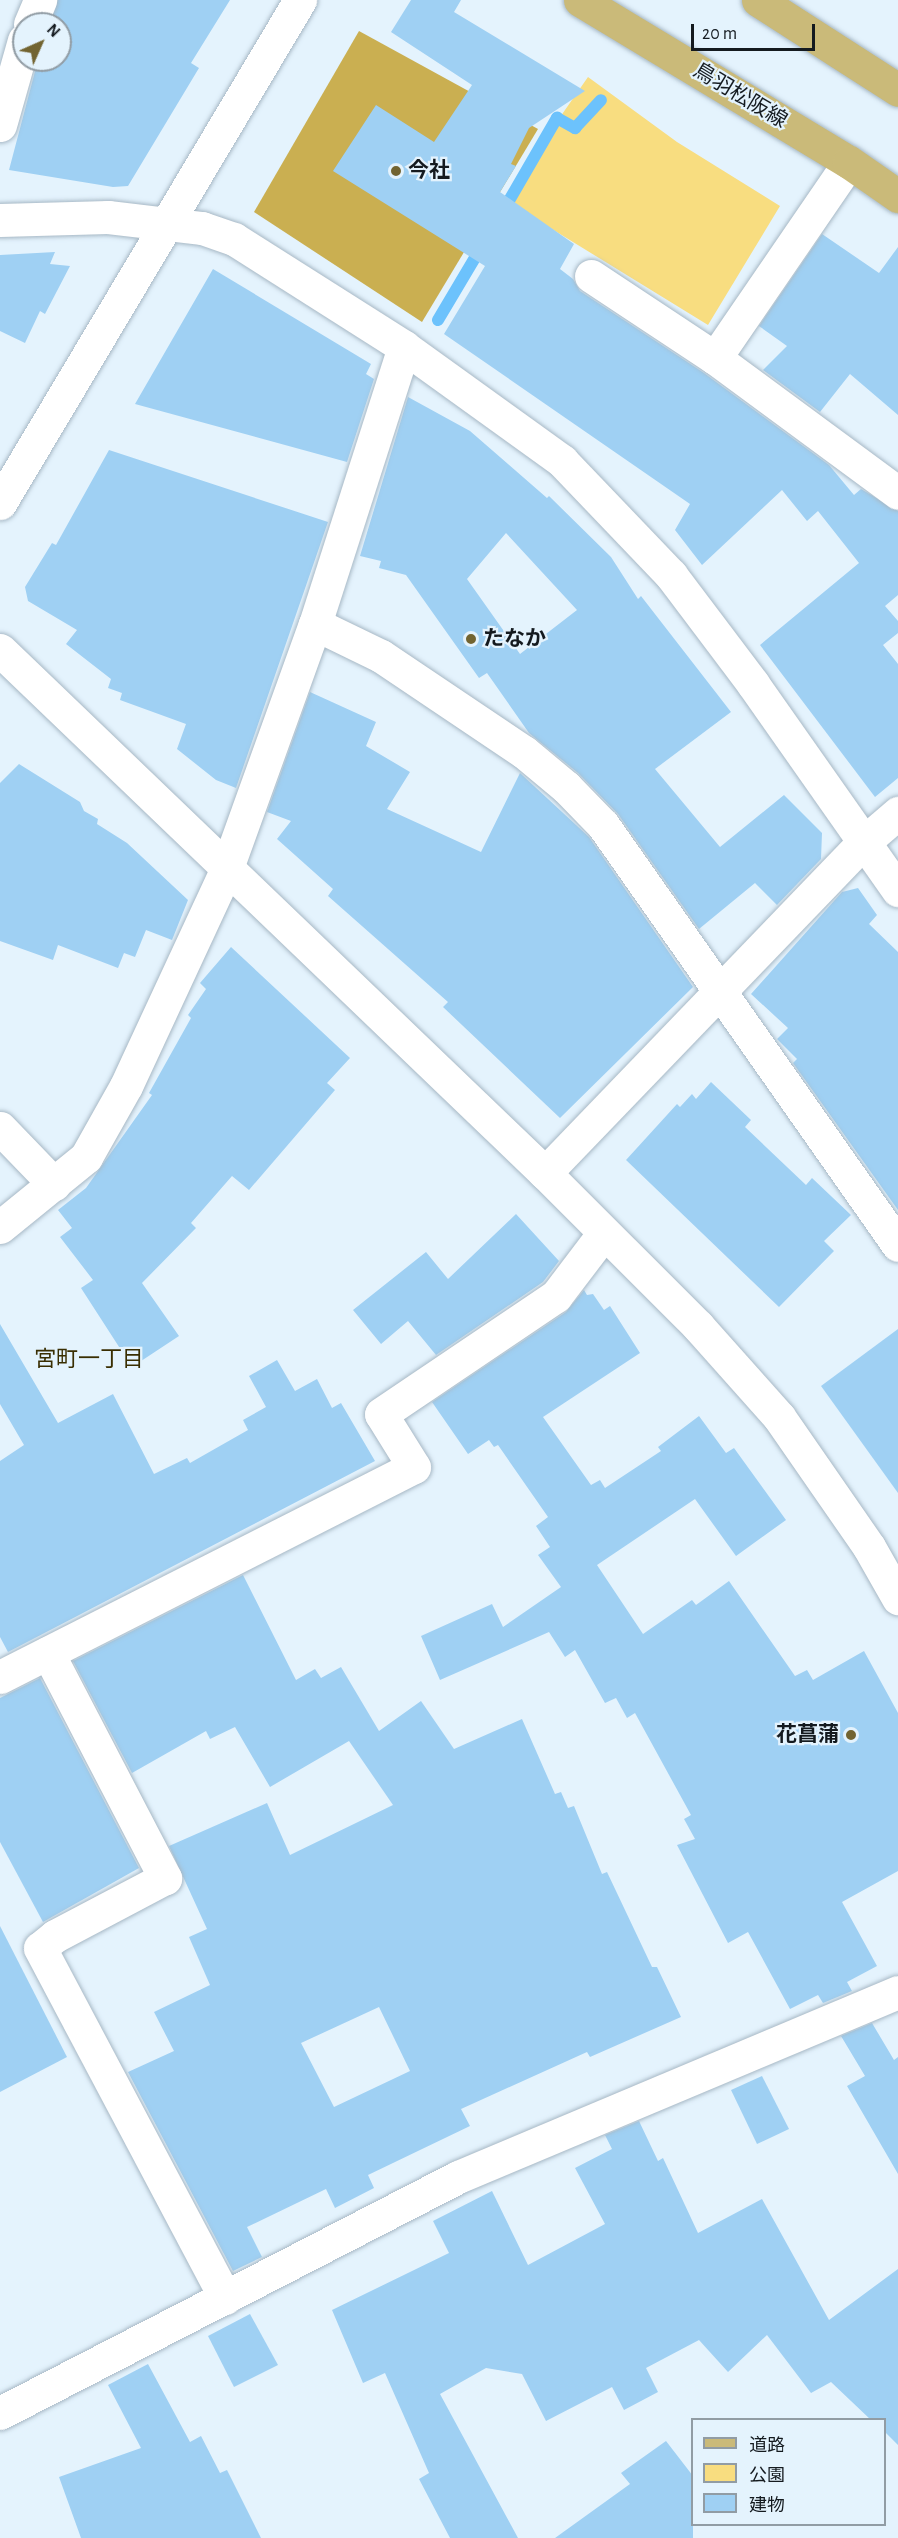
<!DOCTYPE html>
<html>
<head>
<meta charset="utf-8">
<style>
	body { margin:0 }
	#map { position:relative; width:898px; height:2538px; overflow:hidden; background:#e4f3fd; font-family:"Alegreya Sans","Noto Sans JP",sans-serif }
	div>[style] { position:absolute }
	.green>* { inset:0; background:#f8dd80 }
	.forest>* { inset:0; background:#caaf51 }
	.stream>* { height:12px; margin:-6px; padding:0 6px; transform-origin:6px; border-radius:6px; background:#6cc2fc }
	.building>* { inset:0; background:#9fd0f3 }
	.roads { filter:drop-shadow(0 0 2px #a7b8c5) drop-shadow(0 0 2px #a7b8c5) }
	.minor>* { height:33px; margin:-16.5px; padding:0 16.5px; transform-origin:16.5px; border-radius:16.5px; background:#fff }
	.major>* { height:33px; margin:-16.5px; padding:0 16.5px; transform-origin:16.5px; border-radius:16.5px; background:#caba79 }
	.dots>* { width:16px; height:16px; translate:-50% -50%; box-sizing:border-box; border:3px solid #e4f3fd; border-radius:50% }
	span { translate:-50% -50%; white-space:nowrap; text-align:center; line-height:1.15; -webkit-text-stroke:4.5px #e4f3fd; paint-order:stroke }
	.street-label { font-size:21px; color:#141a1f }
	.poi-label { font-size:21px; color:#141a1f; font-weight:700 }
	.left { translate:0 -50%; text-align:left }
	.right { translate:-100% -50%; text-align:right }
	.neighbourhood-label { font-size:22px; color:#392e02 }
	.legend { position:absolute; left:691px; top:2418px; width:195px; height:108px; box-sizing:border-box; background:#e4f3fd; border:2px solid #919ca4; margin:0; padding:8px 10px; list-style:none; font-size:18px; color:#141a1f }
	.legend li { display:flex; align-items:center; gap:12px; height:30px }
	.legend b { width:30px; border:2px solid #919ca4 }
	.north { position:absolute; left:12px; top:12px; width:60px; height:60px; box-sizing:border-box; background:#e4f3fd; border:2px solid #919ca4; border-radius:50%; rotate:45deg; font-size:16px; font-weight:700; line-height:24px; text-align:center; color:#141a1f }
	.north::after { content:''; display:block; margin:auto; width:21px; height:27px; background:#726431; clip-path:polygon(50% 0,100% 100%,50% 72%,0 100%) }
	.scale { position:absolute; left:691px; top:24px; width:124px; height:27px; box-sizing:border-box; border:3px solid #141a1f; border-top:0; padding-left:8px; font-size:18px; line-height:21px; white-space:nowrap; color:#141a1f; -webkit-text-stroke:4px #e4f3fd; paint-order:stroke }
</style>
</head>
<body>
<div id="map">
	<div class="green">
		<div style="clip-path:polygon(588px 77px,677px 142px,780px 206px,708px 325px,503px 199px)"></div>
	</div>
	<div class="forest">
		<div style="clip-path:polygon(359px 31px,538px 129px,422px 322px,254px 212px)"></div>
	</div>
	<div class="stream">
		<div style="left:503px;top:211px;width:108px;rotate:-59.9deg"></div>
		<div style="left:557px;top:118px;width:21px;rotate:29deg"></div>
		<div style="left:575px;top:128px;width:38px;rotate:-47deg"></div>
		<div style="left:438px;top:320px;width:86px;rotate:-59.3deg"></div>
	</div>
	<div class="building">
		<div style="clip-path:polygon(58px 0,230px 0,191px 63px,199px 68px,128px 186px,113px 187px,9px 170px,38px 60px,60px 60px,60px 24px,50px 24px)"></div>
		<div style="clip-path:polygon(411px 0,461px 0,454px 12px,585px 91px,529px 128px,511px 164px,516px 166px,500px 192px,574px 244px,560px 269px,573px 279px,580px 291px,704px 373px,829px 465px,854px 495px,861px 489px,898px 511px,898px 595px,885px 606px,898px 621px,898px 633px,883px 645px,898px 664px,898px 778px,875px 797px,760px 645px,859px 563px,818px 511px,807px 521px,782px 490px,702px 565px,675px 530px,690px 504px,444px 334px,485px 266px,333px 171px,376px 105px,434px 142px,472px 85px,391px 32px)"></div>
		<div style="clip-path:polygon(822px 234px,879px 273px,898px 247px,898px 415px,850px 374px,820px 412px,763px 370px,787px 346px,759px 326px)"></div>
		<div style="clip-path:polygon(55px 252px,50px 264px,70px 266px,45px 314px,40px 311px,25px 343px,0 331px,0 255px)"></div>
		<div style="clip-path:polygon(213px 269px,371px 364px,366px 374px,374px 379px,347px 462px,135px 404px)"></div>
		<div style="clip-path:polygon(evenodd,408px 397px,470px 431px,547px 498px,549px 496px,611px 557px,638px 599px,641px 596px,731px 712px,655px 769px,720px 847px,784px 795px,822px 833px,821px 859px,777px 905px,755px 883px,699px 929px,618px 814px,578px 773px,529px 733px,487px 673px,479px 678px,406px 575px,379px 568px,381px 561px,360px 556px,408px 397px,506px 533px,577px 610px,520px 654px,467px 579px,506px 533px)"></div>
		<div style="clip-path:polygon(109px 450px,328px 522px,236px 788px,216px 780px,177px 749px,186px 724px,120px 700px,122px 693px,108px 688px,111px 679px,66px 644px,77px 630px,28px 601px,25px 587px,52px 543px,56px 545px)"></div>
		<div style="clip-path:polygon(310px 692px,376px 722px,366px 746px,410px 772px,387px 809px,481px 852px,520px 773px,589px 837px,693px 987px,560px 1118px,443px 1007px,448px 1002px,328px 896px,333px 889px,277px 839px,291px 821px,267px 812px)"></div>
		<div style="clip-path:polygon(19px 764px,80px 802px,84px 811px,98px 819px,97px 824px,127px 843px,188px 900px,172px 940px,146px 930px,135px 957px,124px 953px,118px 968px,58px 945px,53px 960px,0 941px,0 783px)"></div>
		<div style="clip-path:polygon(858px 888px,877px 915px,869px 924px,898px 952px,898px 1210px,793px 1063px,797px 1059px,777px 1039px,788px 1028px,751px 994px,842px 892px)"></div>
		<div style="clip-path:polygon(231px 947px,350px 1058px,327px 1083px,335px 1090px,249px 1190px,232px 1176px,191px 1223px,196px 1228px,142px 1283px,179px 1336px,132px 1367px,81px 1288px,93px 1280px,60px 1237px,72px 1228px,58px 1210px,86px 1188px,152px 1095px,149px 1093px,191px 1018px,188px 1015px,206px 989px,200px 983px)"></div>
		<div style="clip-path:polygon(711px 1082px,751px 1120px,745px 1127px,806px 1185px,812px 1178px,851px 1215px,824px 1241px,834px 1251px,779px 1307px,626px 1160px,677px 1104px,680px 1107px,692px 1094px,696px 1099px)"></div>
		<div style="clip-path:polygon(516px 1214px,559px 1261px,543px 1282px,436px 1355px,408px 1321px,381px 1344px,353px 1310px,426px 1252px,448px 1279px)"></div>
		<div style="clip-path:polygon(584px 1290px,587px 1295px,593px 1294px,604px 1310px,610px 1306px,640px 1353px,543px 1417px,591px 1485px,600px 1480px,605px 1488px,661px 1451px,658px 1447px,699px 1416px,726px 1453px,734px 1448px,786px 1520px,736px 1556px,695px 1499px,597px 1565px,643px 1634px,692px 1600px,696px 1605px,729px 1581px,795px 1676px,807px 1670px,813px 1680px,864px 1651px,898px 1713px,898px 1871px,842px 1902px,877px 1966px,847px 1982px,852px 1991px,823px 2003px,818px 1995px,790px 2009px,748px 1932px,728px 1943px,677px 1845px,695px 1839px,684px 1819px,691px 1815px,635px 1713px,627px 1718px,616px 1698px,605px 1703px,575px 1650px,565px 1657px,549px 1632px,440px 1680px,421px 1636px,492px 1604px,503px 1627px,561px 1587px,538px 1555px,550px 1547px,536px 1526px,548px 1517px,498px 1445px,494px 1447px,489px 1440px,468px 1454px,432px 1402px,566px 1312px)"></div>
		<div style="clip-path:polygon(0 1324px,58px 1423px,113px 1394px,154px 1474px,187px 1458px,190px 1463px,248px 1430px,243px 1420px,266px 1407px,249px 1376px,277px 1360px,295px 1391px,317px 1379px,332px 1408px,341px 1403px,375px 1461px,8px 1652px,0 1637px,0 1461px,24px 1445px,0 1404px)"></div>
		<div style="clip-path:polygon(898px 1329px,898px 1493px,821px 1386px)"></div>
		<div style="clip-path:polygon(evenodd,243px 1575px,296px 1680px,315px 1669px,321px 1678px,341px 1667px,379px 1731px,421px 1701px,454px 1749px,522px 1719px,555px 1794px,561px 1792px,568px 1808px,574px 1806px,602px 1874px,607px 1872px,652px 1967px,657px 1967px,681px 2017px,590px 2057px,587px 2052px,461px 2109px,470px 2126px,368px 2175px,374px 2188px,335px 2208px,326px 2189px,247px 2227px,262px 2257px,233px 2271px,128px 2072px,174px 2051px,154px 2012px,210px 1985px,189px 1937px,207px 1929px,169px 1846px,267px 1803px,290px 1855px,393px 1805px,349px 1741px,270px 1787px,235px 1727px,210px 1739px,206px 1731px,132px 1773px,73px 1661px,243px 1575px,379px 2007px,410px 2071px,334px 2107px,301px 2043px,379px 2007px)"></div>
		<div style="clip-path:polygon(40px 1678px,139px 1868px,43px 1922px,0 1842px,0 1698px)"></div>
		<div style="clip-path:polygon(0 1926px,67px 2057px,0 2092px)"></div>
		<div style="clip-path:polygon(872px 2023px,894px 2060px,898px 2057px,898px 2174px,847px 2086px,865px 2076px,841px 2036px)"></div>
		<div style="clip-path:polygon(762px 2076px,789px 2129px,757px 2144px,731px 2090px)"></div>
		<div style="clip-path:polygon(639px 2121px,658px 2161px,663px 2158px,698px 2233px,762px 2199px,829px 2320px,898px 2269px,898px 2445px,885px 2432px,885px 2420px,871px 2420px,831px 2382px,811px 2393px,767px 2335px,728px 2372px,699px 2340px,646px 2368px,658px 2392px,624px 2410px,612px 2387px,546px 2421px,522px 2374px,486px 2368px,440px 2394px,518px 2538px,450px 2538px,419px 2479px,429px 2473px,385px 2373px,363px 2383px,332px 2310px,449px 2253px,433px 2221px,492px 2191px,528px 2265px,605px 2224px,575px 2168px,612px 2149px,605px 2135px)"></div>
		<div style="clip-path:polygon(250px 2314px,278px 2365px,234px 2387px,208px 2336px)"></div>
		<div style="clip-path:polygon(148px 2364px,190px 2442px,201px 2436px,220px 2473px,227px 2470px,261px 2538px,81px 2538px,59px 2477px,141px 2448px,108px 2385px)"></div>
		<div style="clip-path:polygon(666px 2441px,693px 2476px,693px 2538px,555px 2538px,630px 2484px,621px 2473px)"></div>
	</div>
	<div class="roads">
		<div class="minor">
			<div style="left:30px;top:24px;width:26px;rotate:-67deg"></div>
			<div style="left:0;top:125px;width:88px;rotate:-74.2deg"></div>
			<div style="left:0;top:220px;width:108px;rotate:-1.6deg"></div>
			<div style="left:108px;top:217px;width:95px;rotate:6.7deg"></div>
			<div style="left:202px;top:228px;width:34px;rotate:19deg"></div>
			<div style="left:234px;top:239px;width:201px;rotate:32.4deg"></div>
			<div style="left:404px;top:347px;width:195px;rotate:35.8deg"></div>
			<div style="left:562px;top:461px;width:158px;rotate:46.3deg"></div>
			<div style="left:671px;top:575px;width:136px;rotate:53deg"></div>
			<div style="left:753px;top:684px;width:252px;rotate:54.9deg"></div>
			<div style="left:591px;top:276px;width:149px;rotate:33.5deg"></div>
			<div style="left:715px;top:358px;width:237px;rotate:-55.6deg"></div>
			<div style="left:715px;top:358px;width:227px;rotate:36.4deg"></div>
			<div style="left:0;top:503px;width:586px;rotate:-59.19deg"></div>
			<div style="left:315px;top:624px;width:73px;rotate:25.9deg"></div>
			<div style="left:381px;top:656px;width:172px;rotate:33.9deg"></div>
			<div style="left:524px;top:752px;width:55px;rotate:39.8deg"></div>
			<div style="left:566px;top:787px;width:53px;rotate:45.8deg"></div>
			<div style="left:603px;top:825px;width:513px;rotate:54.92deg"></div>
			<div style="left:0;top:650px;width:755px;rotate:43.82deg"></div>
			<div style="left:545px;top:1173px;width:216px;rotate:45deg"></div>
			<div style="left:698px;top:1326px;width:122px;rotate:48.3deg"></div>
			<div style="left:779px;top:1417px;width:158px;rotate:55.3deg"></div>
			<div style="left:869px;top:1547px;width:59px;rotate:60.4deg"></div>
			<div style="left:0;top:1128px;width:78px;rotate:46deg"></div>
			<div style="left:545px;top:1173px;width:460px;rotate:-46.1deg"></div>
			<div style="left:864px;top:842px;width:45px;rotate:-40.5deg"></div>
			<div style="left:0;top:1227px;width:111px;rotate:-39.1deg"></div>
			<div style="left:86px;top:1157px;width:81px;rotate:-60.6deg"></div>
			<div style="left:126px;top:1086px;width:240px;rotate:-65.1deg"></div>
			<div style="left:227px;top:868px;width:259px;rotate:-70.2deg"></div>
			<div style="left:315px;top:624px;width:291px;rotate:-72.2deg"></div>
			<div style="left:48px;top:1653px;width:254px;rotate:62.5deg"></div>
			<div style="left:165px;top:1878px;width:124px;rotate:152.2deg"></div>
			<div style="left:55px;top:1936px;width:19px;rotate:141deg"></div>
			<div style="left:40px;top:1948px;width:396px;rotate:62.1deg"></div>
			<div style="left:0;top:1677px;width:464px;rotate:-26.9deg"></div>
			<div style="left:414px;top:1467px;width:62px;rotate:-121.9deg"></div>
			<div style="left:381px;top:1414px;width:211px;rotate:-34deg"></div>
			<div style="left:556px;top:1296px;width:78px;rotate:-52.8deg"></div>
			<div style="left:0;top:2413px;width:515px;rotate:-27.26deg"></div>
			<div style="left:458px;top:2177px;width:477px;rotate:-22.8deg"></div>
		</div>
		<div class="major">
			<div style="left:580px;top:0;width:314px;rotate:31.1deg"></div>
			<div style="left:849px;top:162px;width:60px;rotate:34.8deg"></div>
			<div style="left:758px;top:0;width:166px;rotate:32.7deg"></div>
		</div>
	</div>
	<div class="dots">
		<div style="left:396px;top:171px;background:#726431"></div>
		<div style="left:471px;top:639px;background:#726431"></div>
		<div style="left:851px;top:1735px;background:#726431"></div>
	</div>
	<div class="street-label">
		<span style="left:740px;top:96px;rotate:31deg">鳥羽松阪線</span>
	</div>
	<div class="poi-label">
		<span class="left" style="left:408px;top:171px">今社</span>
		<span class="left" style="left:483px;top:639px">たなか</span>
		<span class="right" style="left:839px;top:1735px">花菖蒲</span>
	</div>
	<div class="neighbourhood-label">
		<span style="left:89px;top:1360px">宮町一丁目</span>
	</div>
	<ul class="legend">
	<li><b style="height:8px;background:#caba79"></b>道路</li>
	<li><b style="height:16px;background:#f8dd80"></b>公園</li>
	<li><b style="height:16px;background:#9fd0f3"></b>建物</li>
	</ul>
	<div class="north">N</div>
	<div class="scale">20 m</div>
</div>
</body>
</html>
